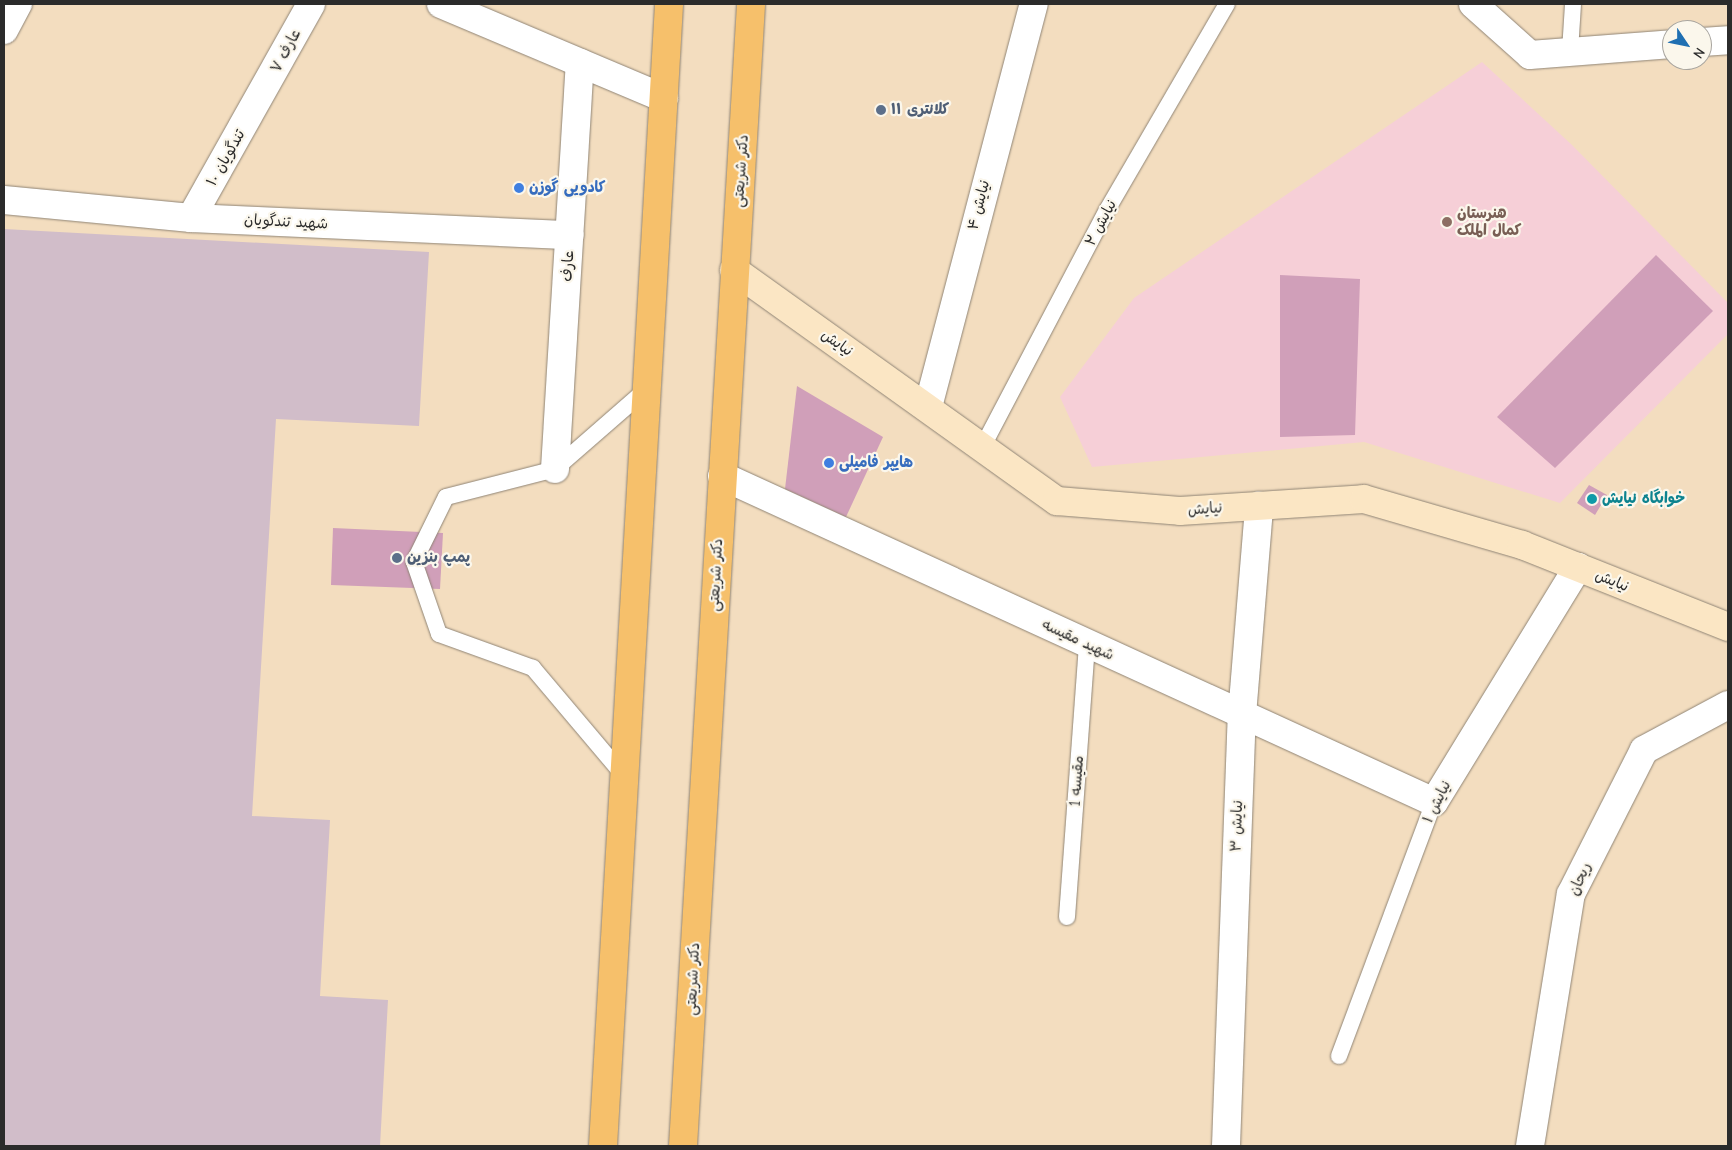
<!DOCTYPE html>
<html>
<head>
<meta charset="utf-8">
<style>
	body { margin:0 }
	#map { position:relative; width:1732px; height:1150px; overflow:hidden; background:#f3ddbf; font-family:"Comic Neue","Playpen Sans Arabic",sans-serif }
	div>[style] { position:absolute }
	.built>* { inset:0; background:#f6cfd7 }
	.industrial>* { inset:0; background:#d1bdc9 }
	.building>* { inset:0; background:#d09fb9 }
	.roads { filter:drop-shadow(0 0 1px #8f8475) drop-shadow(0 0 1px #8f8475) }
	.service>* { height:16px; margin:-8px; padding:0 8px; transform-origin:8px; border-radius:8px; background:#fff }
	.minor>* { height:28px; margin:-14px; padding:0 14px; transform-origin:14px; border-radius:14px; background:#fff }
	.secondary>* { height:28px; margin:-14px; padding:0 14px; transform-origin:14px; border-radius:14px; background:#fbe6c4 }
	.primary>* { height:28px; margin:-14px; padding:0 14px; transform-origin:14px; border-radius:14px; background:#f6c06b }
	.dots>* { width:14px; height:14px; translate:-50% -50%; box-sizing:border-box; border:2px solid #fbf7ec; border-radius:50% }
	span { translate:-50% -50%; white-space:nowrap; text-align:center; line-height:1.15; -webkit-text-stroke:4.5px #fbf7ec; paint-order:stroke }
	.street-label { font-size:15px; color:#2b2b2b }
	.service-label { font-size:15px; color:#4e5e75; font-weight:700 }
	.left { translate:0 -50%; text-align:left }
	.shop-label { font-size:15px; color:#366cbe; font-weight:700 }
	.education-label { font-size:15px; color:#785e54; font-weight:700 }
	.culture-label { font-size:15px; color:#0d838f; font-weight:700 }
	.frame { position:absolute; inset:0; border:5px solid #2b2b2b; pointer-events:none }
	.north { position:absolute; left:1662px; top:20px; width:50px; height:50px; box-sizing:border-box; background:#fbf7ec; border:1px solid #a8a59f; border-radius:50%; rotate:124deg; font-size:14px; font-weight:700; line-height:20px; text-align:center; color:#2b2b2b }
	.north::after { content:''; display:block; margin:auto; width:18px; height:22px; background:#1f6fb2; clip-path:polygon(50% 0,100% 100%,50% 72%,0 100%) }
</style>
</head>
<body>
<div id="map">
	<div class="built">
		<div style="clip-path:polygon(1482px 62px,1572px 145px,1728px 303px,1728px 334px,1560px 503px,1364px 442px,1092px 467px,1060px 397px,1134px 298px)"></div>
	</div>
	<div class="industrial">
		<div style="clip-path:polygon(4px 229px,429px 252px,419px 426px,276px 419px,252px 816px,330px 820px,320px 996px,388px 1000px,380px 1146px,4px 1146px)"></div>
	</div>
	<div class="building">
		<div style="clip-path:polygon(1656px 255px,1713px 311px,1555px 468px,1497px 417px)"></div>
		<div style="clip-path:polygon(1280px 275px,1360px 279px,1355px 435px,1280px 437px)"></div>
		<div style="clip-path:polygon(797px 386px,883px 437px,846px 517px,785px 489px)"></div>
		<div style="clip-path:polygon(1589px 485px,1607px 495px,1595px 515px,1577px 503px)"></div>
		<div style="clip-path:polygon(333px 528px,443px 533px,440px 589px,331px 585px)"></div>
	</div>
	<div class="roads">
		<div class="service">
			<div style="left:1570px;top:51px;width:47px;rotate:-86.3deg"></div>
			<div style="left:983px;top:446px;width:267px;rotate:-62.3deg"></div>
			<div style="left:1107px;top:210px;width:238px;rotate:-59.8deg"></div>
			<div style="left:625px;top:777px;width:143px;rotate:-130.2deg"></div>
			<div style="left:533px;top:668px;width:100px;rotate:-160.1deg"></div>
			<div style="left:439px;top:634px;width:76px;rotate:-109.1deg"></div>
			<div style="left:414px;top:562px;width:72px;rotate:-63.8deg"></div>
			<div style="left:446px;top:497px;width:113px;rotate:-14.4deg"></div>
			<div style="left:555px;top:469px;width:123px;rotate:-41.1deg"></div>
			<div style="left:1067px;top:917px;width:273px;rotate:-85.8deg"></div>
			<div style="left:1339px;top:1056px;width:271px;rotate:-69.5deg"></div>
		</div>
		<div class="minor">
			<div style="left:441px;top:4px;width:242px;rotate:22.9deg"></div>
			<div style="left:1473px;top:4px;width:76px;rotate:41.8deg"></div>
			<div style="left:1530px;top:55px;width:142px;rotate:-4.4deg"></div>
			<div style="left:4px;top:30px;width:30px;rotate:-62deg"></div>
			<div style="left:1702px;top:42px;width:26px;rotate:-4deg"></div>
			<div style="left:4px;top:200px;width:188px;rotate:5.5deg"></div>
			<div style="left:191px;top:218px;width:379px;rotate:2.6deg"></div>
			<div style="left:191px;top:218px;width:245px;rotate:-60.7deg"></div>
			<div style="left:928px;top:407px;width:417px;rotate:-75.3deg"></div>
			<div style="left:555px;top:469px;width:407px;rotate:-86.5deg"></div>
			<div style="left:722px;top:476px;width:783px;rotate:24.6deg"></div>
			<div style="left:1434px;top:802px;width:276px;rotate:-58.5deg"></div>
			<div style="left:1226px;top:1146px;width:431px;rotate:-87.9deg"></div>
			<div style="left:1242px;top:715px;width:210px;rotate:-85.3deg"></div>
			<div style="left:1530px;top:1146px;width:255px;rotate:-80.8deg"></div>
			<div style="left:1571px;top:894px;width:161px;rotate:-63.1deg"></div>
			<div style="left:1644px;top:750px;width:95px;rotate:-28.2deg"></div>
		</div>
		<div class="secondary">
			<div style="left:734px;top:270px;width:397px;rotate:35.6deg"></div>
			<div style="left:1057px;top:501px;width:123px;rotate:4.6deg"></div>
			<div style="left:1180px;top:511px;width:184px;rotate:-3.7deg"></div>
			<div style="left:1364px;top:499px;width:165px;rotate:16.2deg"></div>
			<div style="left:1522px;top:545px;width:222px;rotate:21.7deg"></div>
		</div>
		<div class="primary">
			<div style="left:603px;top:1146px;width:1144px;rotate:-86.69deg"></div>
			<div style="left:683px;top:1146px;width:1144px;rotate:-86.59deg"></div>
		</div>
	</div>
	<div class="dots">
		<div style="left:881px;top:110px;background:#5c6f8a"></div>
		<div style="left:519px;top:188px;background:#3f7fe0"></div>
		<div style="left:1447px;top:222px;background:#8d6e63"></div>
		<div style="left:829px;top:463px;background:#3f7fe0"></div>
		<div style="left:1592px;top:499px;background:#0f9aa8"></div>
		<div style="left:397px;top:558px;background:#5c6f8a"></div>
	</div>
	<div class="street-label">
		<span style="left:286px;top:51px;rotate:-62deg">عارف ۷</span>
		<span style="left:226px;top:158px;rotate:-60deg">تندگویان ۱۰</span>
		<span style="left:741px;top:171px;rotate:-86deg">دکتر شریعتی</span>
		<span style="left:979px;top:205px;rotate:-76deg">نیایش ۴</span>
		<span style="left:286px;top:222px;rotate:3deg">شهید تندگویان</span>
		<span style="left:1101px;top:223px;rotate:-62deg">نیایش ۲</span>
		<span style="left:568px;top:266px;rotate:-86deg">عارف</span>
		<span style="left:837px;top:343px;rotate:35deg">نیایش</span>
		<span style="left:1205px;top:509px;rotate:-4deg">نیایش</span>
		<span style="left:716px;top:575px;rotate:-87deg">دکتر شریعتی</span>
		<span style="left:1612px;top:581px;rotate:22deg">نیایش</span>
		<span style="left:1078px;top:640px;rotate:25deg">شهید مقیسه</span>
		<span style="left:1077px;top:781px;rotate:-86deg">مقیسه 1</span>
		<span style="left:1437px;top:802px;rotate:-64deg">نیایش ۱</span>
		<span style="left:1237px;top:826px;rotate:-88deg">نیایش ۳</span>
		<span style="left:1580px;top:879px;rotate:-66deg">ریحان</span>
		<span style="left:693px;top:979px;rotate:-87deg">دکتر شریعتی</span>
	</div>
	<div class="service-label">
		<span class="left" style="left:891px;top:110px">کلانتری ۱۱</span>
		<span class="left" style="left:407px;top:558px">پمپ بنزین</span>
	</div>
	<div class="shop-label">
		<span class="left" style="left:529px;top:188px">کادویی گوزن</span>
		<span class="left" style="left:839px;top:463px">هایپر فامیلی</span>
	</div>
	<div class="education-label">
		<span class="left" style="left:1457px;top:222px">هنرستان<br>کمال الملک</span>
	</div>
	<div class="culture-label">
		<span class="left" style="left:1602px;top:499px">خوابگاه نیایش</span>
	</div>
	<div class="frame"></div>
	<div class="north">N</div>
</div>
</body>
</html>
